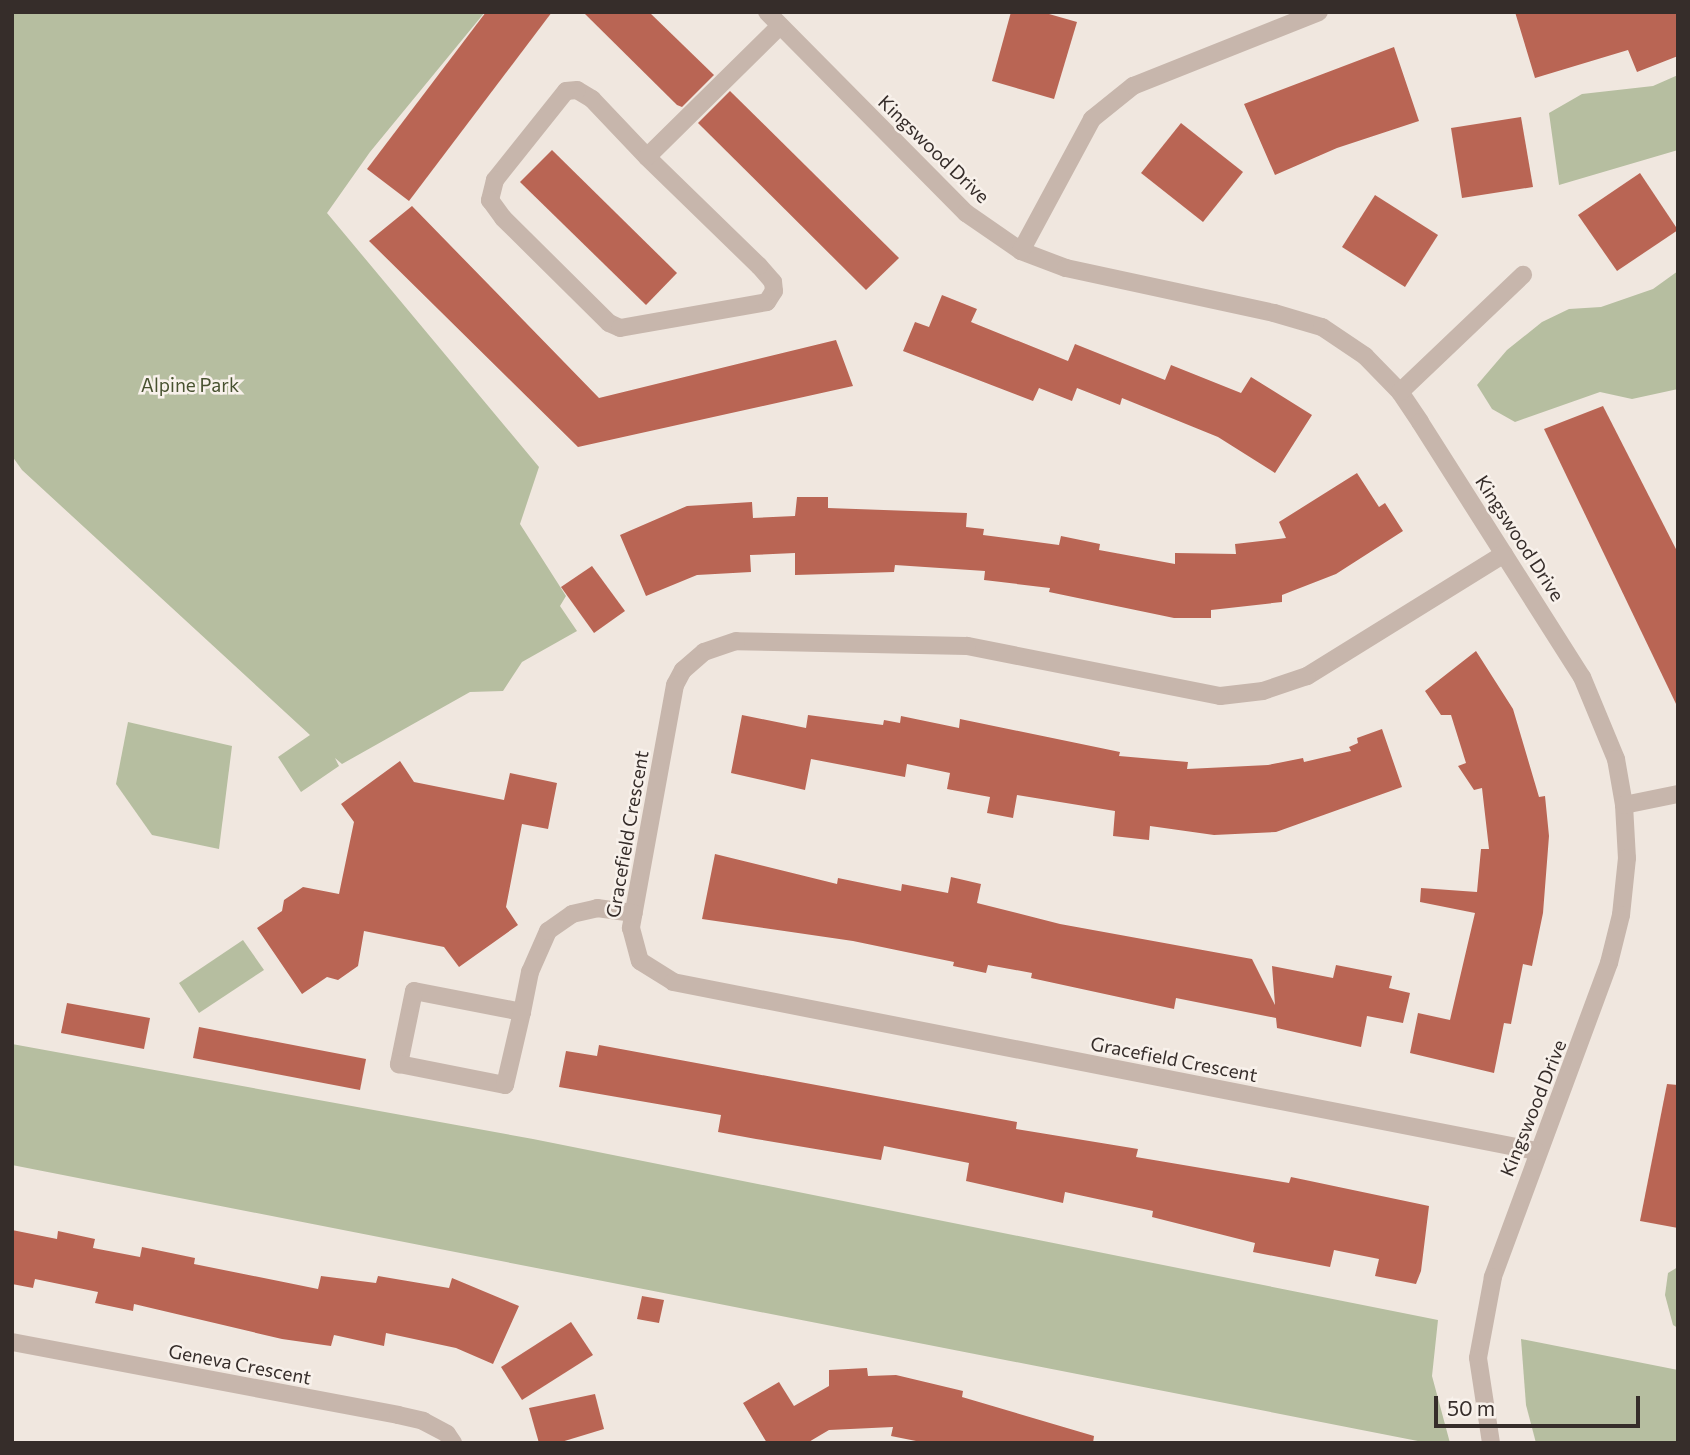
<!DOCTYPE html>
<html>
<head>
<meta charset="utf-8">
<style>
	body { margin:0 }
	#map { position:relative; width:1690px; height:1455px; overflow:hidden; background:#f0e7df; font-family:Commissioner,sans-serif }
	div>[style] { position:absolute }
	.green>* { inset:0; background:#b6bea0 }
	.building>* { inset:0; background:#b96554 }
	.minor>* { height:18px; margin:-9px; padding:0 9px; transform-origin:9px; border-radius:9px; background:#c7b6ac }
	span { translate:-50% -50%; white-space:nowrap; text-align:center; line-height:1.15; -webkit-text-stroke:5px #f8f1eb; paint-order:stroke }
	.street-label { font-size:19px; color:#362d2a }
	.park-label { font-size:19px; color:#485230 }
	.frame { position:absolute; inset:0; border:14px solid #362d2a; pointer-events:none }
	.scale { position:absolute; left:1434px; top:1396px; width:206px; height:32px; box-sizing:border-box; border:4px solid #362d2a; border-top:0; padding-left:9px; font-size:21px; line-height:24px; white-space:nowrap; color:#362d2a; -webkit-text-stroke:5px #f8f1eb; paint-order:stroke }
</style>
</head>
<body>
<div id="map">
	<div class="green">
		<div style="clip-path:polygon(12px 12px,485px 12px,370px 152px,327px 213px,539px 467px,520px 524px,566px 596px,560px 606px,577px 631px,522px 662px,503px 691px,470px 692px,342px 764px,335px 758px,339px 766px,301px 792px,278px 757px,310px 735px,22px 470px,12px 456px)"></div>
		<div style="clip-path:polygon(1678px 75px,1678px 150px,1559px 185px,1549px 113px,1582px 94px,1653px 86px)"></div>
		<div style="clip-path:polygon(1678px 271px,1678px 389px,1632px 399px,1600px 392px,1515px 422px,1492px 409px,1477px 385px,1507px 350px,1542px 322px,1569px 309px,1601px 307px,1653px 289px)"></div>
		<div style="clip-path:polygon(128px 722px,232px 746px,219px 849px,152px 835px,116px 784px)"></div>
		<div style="clip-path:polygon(243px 940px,264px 970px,199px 1013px,179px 983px)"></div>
		<div style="clip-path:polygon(12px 1044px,533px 1139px,1438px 1320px,1432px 1376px,1450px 1443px,1428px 1443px,12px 1165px)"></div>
		<div style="clip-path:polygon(1678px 1267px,1678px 1328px,1673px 1325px,1665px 1295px,1668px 1273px)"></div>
		<div style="clip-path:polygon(1521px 1339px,1678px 1370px,1678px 1443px,1536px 1443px,1526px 1405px)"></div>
	</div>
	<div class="building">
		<div style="clip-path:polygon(486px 12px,552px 12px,409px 201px,367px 169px)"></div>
		<div style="clip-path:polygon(583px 12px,649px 12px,714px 75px,682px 107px,677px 105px)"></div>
		<div style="clip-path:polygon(1011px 12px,1042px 12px,1077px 22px,1054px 99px,992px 81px)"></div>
		<div style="clip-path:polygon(1515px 12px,1678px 12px,1678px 56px,1637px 72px,1628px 50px,1535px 78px)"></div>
		<div style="clip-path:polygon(1394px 47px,1419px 121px,1337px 148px,1275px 175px,1244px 104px)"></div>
		<div style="clip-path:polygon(730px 91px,899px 258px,866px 290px,698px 123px)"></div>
		<div style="clip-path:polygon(1521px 117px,1533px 187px,1462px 198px,1451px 128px)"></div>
		<div style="clip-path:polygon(1181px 123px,1243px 172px,1203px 222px,1141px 173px)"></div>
		<div style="clip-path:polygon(552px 150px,677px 273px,646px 305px,520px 182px)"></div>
		<div style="clip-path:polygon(1640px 173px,1678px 230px,1617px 271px,1578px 215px)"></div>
		<div style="clip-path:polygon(1375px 195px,1438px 235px,1405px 287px,1342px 247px)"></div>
		<div style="clip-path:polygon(412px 206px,599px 398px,836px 340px,853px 386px,578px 447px,369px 241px)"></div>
		<div style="clip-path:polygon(942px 295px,977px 309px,971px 322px,1068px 361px,1075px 344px,1165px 380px,1171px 365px,1241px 393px,1251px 377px,1312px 415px,1275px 473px,1218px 437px,1122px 398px,1120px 405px,1077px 388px,1072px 401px,1039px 388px,1033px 401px,903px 351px,915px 322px,929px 327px)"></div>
		<div style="clip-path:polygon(1603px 406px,1678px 553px,1678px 708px,1544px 429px)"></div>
		<div style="clip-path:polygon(1357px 473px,1379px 507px,1385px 503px,1403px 531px,1336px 574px,1282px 595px,1282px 602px,1211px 610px,1211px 618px,1174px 618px,1049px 592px,1050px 588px,984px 580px,985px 571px,895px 565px,894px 572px,795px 575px,795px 553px,750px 555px,751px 572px,697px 575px,646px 596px,620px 535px,687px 506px,752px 502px,753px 518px,795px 516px,797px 497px,828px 497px,828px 508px,967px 513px,966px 527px,984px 529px,983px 535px,1059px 545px,1061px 536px,1100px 544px,1099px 550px,1175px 564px,1175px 553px,1236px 554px,1235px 544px,1286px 538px,1279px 522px)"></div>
		<div style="clip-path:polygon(592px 566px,625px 611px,594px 633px,561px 587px)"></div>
		<div style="clip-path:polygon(1476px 651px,1513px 709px,1539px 797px,1545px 796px,1549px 836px,1543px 913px,1532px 966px,1523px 964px,1511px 1024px,1504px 1023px,1494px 1073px,1410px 1053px,1418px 1013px,1450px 1020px,1475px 913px,1420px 902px,1421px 888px,1477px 892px,1481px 849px,1489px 849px,1482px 788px,1474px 790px,1458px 766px,1466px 763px,1451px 715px,1441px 715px,1425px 691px)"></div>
		<div style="clip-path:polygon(742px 715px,806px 728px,808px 715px,883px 725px,884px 720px,900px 723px,901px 716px,959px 728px,960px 719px,1120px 752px,1119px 756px,1188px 762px,1187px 769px,1268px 765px,1303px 758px,1304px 762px,1351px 751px,1349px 747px,1358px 743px,1357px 738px,1382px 729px,1402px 787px,1276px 832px,1214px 835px,1150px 826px,1149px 840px,1113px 836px,1115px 811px,1017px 795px,1013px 818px,987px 813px,990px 797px,947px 789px,950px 773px,907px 764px,905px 777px,811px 759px,805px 790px,731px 773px)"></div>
		<div style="clip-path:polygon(400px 761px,414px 782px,504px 800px,510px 773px,557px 783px,548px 829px,522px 824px,506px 907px,518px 925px,459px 967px,444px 947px,364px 931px,358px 966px,338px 980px,327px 977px,302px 994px,257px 928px,282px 911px,284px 900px,303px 887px,339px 894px,354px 822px,341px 804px)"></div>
		<div style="clip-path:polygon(715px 854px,837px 884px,838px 878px,901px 891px,902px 884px,948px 893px,951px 877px,981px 884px,977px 903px,1060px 924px,1252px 959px,1275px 1005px,1272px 966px,1333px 978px,1336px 965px,1392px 976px,1389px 988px,1410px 993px,1403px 1023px,1367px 1016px,1361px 1047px,1277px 1028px,1276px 1018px,1176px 998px,1174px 1009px,1031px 978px,1032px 973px,988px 965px,986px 973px,953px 966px,954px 962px,853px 941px,702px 919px)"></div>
		<div style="clip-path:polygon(67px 1003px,150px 1018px,144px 1049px,61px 1033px)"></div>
		<div style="clip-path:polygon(199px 1027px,366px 1059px,360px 1090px,193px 1058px)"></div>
		<div style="clip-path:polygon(599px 1045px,1017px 1122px,1016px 1129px,1138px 1149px,1136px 1157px,1289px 1183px,1291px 1177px,1429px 1206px,1421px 1271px,1416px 1284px,1375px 1276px,1379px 1259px,1334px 1250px,1330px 1267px,1253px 1252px,1255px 1243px,1152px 1217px,1153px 1211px,1065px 1192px,1063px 1203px,966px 1181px,969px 1163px,884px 1146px,881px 1160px,756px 1139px,718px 1132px,721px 1115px,559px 1087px,566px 1051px,597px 1056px)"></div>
		<div style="clip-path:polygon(1667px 1084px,1678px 1085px,1678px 1228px,1640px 1221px)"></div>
		<div style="clip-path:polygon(12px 1230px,57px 1239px,58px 1231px,95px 1239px,93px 1248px,140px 1257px,142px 1247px,195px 1258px,194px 1264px,318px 1289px,321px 1276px,376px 1283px,378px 1276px,449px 1288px,452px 1278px,519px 1306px,493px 1364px,456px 1348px,386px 1333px,384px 1346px,334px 1335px,331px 1346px,282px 1339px,134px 1304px,133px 1311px,95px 1303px,98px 1292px,35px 1279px,33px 1288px,12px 1284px)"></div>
		<div style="clip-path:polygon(642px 1296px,664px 1300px,659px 1323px,637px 1319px)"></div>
		<div style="clip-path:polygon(571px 1322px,593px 1355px,522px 1400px,501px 1367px)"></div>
		<div style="clip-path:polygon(867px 1368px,868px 1376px,896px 1375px,963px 1391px,962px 1397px,1094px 1436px,1093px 1443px,926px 1443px,891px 1436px,893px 1427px,829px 1430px,807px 1443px,767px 1443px,743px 1403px,779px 1382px,794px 1406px,829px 1386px,829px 1370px)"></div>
		<div style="clip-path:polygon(595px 1394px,604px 1429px,558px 1443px,539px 1443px,529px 1408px)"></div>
	</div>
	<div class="minor">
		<div style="left:767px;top:12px;width:283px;rotate:45.3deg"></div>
		<div style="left:966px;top:213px;width:67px;rotate:34.6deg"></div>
		<div style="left:1021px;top:251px;width:48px;rotate:20.7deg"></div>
		<div style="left:1066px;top:268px;width:213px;rotate:12.2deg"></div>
		<div style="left:1274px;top:313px;width:50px;rotate:16.3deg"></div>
		<div style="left:1322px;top:327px;width:52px;rotate:34deg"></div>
		<div style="left:1365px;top:356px;width:50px;rotate:45.8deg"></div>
		<div style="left:1400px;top:392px;width:36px;rotate:56deg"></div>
		<div style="left:1420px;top:422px;width:302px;rotate:57.6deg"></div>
		<div style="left:1582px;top:677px;width:89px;rotate:67.5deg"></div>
		<div style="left:1616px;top:759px;width:47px;rotate:80.1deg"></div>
		<div style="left:1624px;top:805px;width:53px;rotate:86.8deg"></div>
		<div style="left:1627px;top:858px;width:57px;rotate:96deg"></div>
		<div style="left:1621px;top:915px;width:49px;rotate:104deg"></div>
		<div style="left:1609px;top:963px;width:335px;rotate:110.3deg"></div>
		<div style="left:1493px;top:1277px;width:82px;rotate:100.5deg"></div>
		<div style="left:1478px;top:1358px;width:86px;rotate:81.3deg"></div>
		<div style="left:647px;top:157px;width:80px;rotate:-133.5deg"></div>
		<div style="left:592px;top:99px;width:17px;rotate:-149deg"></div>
		<div style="left:577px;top:90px;width:11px;rotate:175deg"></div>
		<div style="left:566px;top:91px;width:114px;rotate:128.6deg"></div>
		<div style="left:495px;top:180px;width:21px;rotate:104deg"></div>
		<div style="left:490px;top:200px;width:22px;rotate:54deg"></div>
		<div style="left:503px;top:218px;width:149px;rotate:44.7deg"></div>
		<div style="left:609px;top:323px;width:12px;rotate:24deg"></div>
		<div style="left:620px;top:328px;width:149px;rotate:-10deg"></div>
		<div style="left:767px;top:302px;width:13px;rotate:-58deg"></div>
		<div style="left:774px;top:291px;width:9px;rotate:-96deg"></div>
		<div style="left:773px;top:282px;width:21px;rotate:-131deg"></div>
		<div style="left:759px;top:266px;width:156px;rotate:-135.8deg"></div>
		<div style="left:647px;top:157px;width:187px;rotate:-44.6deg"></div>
		<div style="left:1021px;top:251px;width:150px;rotate:-61.7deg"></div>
		<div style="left:1092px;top:119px;width:53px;rotate:-38.8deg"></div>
		<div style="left:1133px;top:86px;width:200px;rotate:-21.7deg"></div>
		<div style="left:1400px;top:392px;width:170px;rotate:-43.6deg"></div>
		<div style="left:1504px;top:554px;width:232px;rotate:148.2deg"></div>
		<div style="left:1307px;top:676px;width:46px;rotate:161.2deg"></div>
		<div style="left:1263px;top:691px;width:43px;rotate:173.4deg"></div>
		<div style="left:1220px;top:696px;width:258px;rotate:-168.8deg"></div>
		<div style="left:967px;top:646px;width:231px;rotate:-178.8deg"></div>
		<div style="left:736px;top:641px;width:34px;rotate:161deg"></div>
		<div style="left:704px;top:652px;width:28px;rotate:139deg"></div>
		<div style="left:683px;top:670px;width:17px;rotate:118deg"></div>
		<div style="left:675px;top:685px;width:247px;rotate:100.3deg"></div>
		<div style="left:631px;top:928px;width:34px;rotate:75deg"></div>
		<div style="left:640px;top:961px;width:39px;rotate:32deg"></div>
		<div style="left:673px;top:982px;width:879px;rotate:11.08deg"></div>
		<div style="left:1624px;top:805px;width:55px;rotate:-11.5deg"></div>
		<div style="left:522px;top:1012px;width:110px;rotate:-169deg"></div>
		<div style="left:414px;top:991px;width:75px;rotate:101.6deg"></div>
		<div style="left:399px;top:1064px;width:108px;rotate:11.2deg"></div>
		<div style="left:505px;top:1085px;width:75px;rotate:-76.9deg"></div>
		<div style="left:522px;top:1012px;width:41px;rotate:-78.7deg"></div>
		<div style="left:530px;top:972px;width:45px;rotate:-66.3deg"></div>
		<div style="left:548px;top:931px;width:29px;rotate:-35deg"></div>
		<div style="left:572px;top:914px;width:26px;rotate:-13deg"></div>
		<div style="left:597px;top:908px;width:37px;rotate:8deg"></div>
		<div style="left:12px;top:1342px;width:393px;rotate:10.7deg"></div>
		<div style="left:398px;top:1415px;width:26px;rotate:13deg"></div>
		<div style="left:423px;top:1421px;width:27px;rotate:28deg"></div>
		<div style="left:447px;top:1434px;width:11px;rotate:56deg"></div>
	</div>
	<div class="street-label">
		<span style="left:934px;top:149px;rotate:44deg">Kingswood Drive</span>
		<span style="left:1520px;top:538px;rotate:57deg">Kingswood Drive</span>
		<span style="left:627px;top:834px;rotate:-80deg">Gracefield Crescent</span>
		<span style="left:1174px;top:1059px;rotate:11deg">Gracefield Crescent</span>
		<span style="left:1533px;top:1108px;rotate:-68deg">Kingswood Drive</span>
		<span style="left:240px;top:1364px;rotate:11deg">Geneva Crescent</span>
	</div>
	<div class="park-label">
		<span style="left:190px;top:385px">Alpine Park</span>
	</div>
	<div class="frame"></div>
	<div class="scale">50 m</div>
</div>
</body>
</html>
